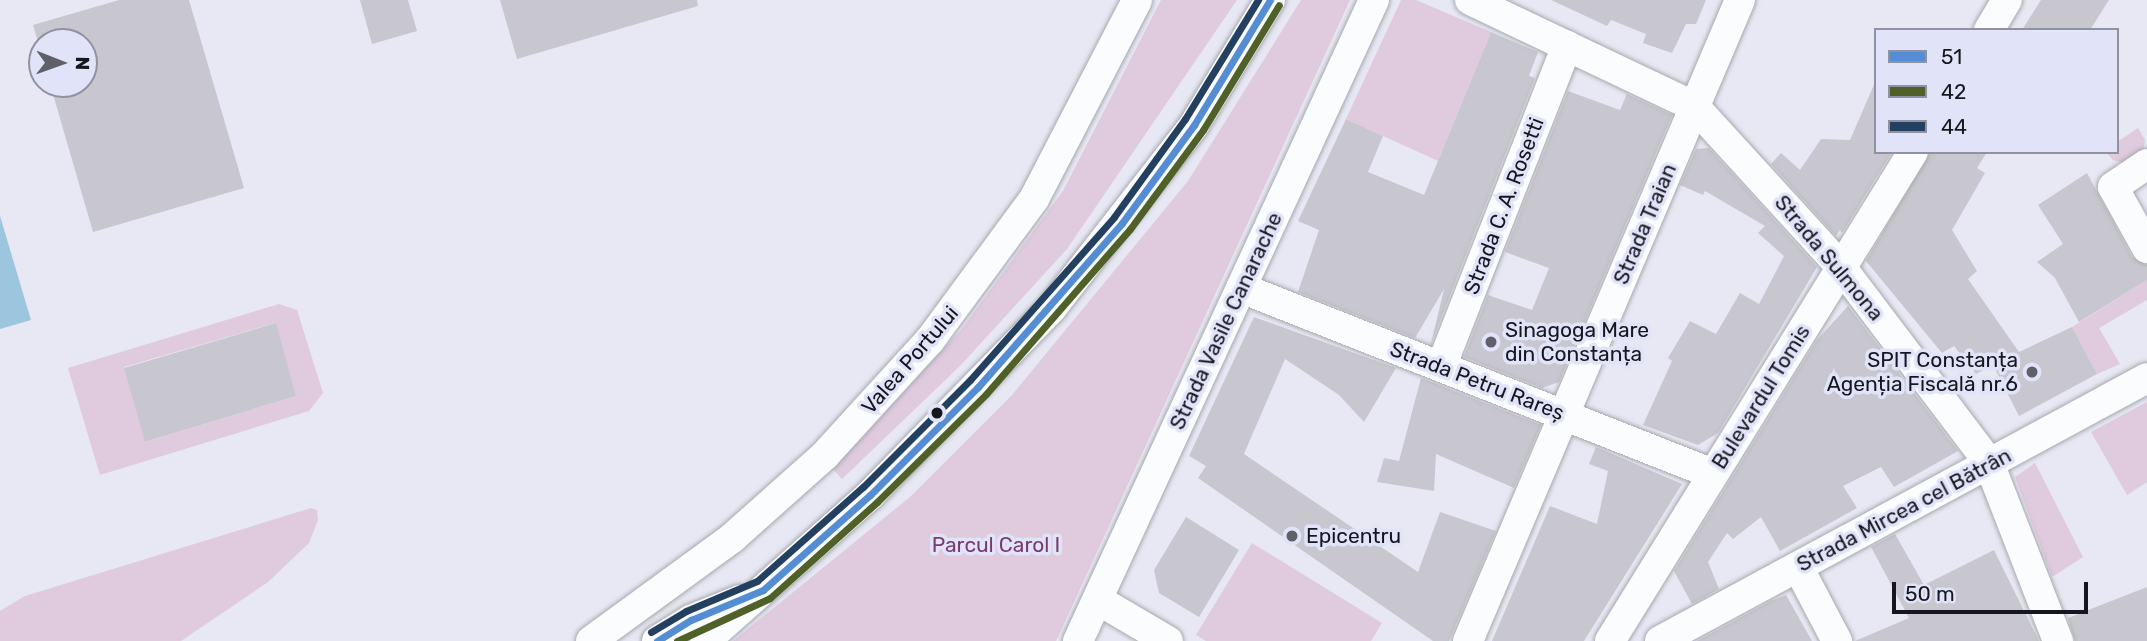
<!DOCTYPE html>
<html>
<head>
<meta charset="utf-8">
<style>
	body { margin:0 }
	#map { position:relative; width:2147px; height:641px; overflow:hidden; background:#e7e8f3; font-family:Rubik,sans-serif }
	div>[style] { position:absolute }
	.green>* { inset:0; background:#dfcade }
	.water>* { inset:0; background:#9bc6dd }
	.building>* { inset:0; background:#c8c7cf }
	.roads { filter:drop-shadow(0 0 2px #a7a8b0) drop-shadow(0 0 2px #a7a8b0) }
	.minor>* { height:30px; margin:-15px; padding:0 15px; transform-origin:15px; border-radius:15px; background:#fbfcfd }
	.bus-1>* { height:7px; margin:-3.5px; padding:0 3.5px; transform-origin:3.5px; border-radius:3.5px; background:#548dd4 }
	.bus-2>* { height:7px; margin:-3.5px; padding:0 3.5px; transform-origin:3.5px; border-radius:3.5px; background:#4f6128 }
	.bus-3>* { height:7px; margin:-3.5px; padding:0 3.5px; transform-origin:3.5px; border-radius:3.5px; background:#244061 }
	.dots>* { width:19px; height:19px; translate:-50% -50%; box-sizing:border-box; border:4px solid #e1e3f9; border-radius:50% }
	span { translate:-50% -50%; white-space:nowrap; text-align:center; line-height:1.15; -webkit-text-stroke:7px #e1e3f9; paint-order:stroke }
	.street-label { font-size:21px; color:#16161e }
	.poi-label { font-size:21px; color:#16161e }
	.left { translate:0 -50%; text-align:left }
	.right { translate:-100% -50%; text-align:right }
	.park-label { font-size:21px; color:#7a3d6a }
	.legend { position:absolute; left:1874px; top:28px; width:245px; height:126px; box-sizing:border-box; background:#e1e3f9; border:2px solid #9091a1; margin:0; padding:9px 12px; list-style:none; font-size:21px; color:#16161e }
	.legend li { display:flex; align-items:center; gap:14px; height:35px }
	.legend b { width:35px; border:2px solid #9091a1 }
	.north { position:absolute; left:28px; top:28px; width:70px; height:70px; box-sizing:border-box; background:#e1e3f9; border:2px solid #9091a1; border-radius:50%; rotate:91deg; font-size:19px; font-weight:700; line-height:28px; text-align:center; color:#16161e }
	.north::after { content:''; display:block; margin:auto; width:24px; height:32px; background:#5f6069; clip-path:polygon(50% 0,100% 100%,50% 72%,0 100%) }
	.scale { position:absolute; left:1892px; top:582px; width:196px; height:32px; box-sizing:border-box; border:4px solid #16161e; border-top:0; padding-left:9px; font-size:21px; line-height:24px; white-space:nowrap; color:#16161e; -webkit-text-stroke:5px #e1e3f9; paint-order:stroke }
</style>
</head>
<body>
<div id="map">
	<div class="green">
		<div style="clip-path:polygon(1161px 0,1237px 0,1067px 249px,961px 365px,842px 479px,833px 469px,961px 330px,1063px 191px)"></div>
		<div style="clip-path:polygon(1301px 0,1350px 0,1056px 641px,733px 641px,910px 497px,1012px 395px,1188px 181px)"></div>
		<div style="clip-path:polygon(1401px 0,1416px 0,1491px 32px,1438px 161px,1346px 119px)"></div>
		<div style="clip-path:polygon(2138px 128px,2145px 140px,2143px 153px,2126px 164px,2113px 160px,2106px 152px,2117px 152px,2117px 142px)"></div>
		<div style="clip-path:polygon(2147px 280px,2147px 300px,2099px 328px,2120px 364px,2097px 374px,2072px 327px)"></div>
		<div style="clip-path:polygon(evenodd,279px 304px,297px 310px,323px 393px,309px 411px,100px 475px,68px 368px,279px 304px,275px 323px,296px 396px,146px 442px,124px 367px,275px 323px)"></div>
		<div style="clip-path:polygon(2147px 402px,2147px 482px,2127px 495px,2091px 432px)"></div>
		<div style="clip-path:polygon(2035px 463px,2083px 557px,2052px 577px,2015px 477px)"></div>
		<div style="clip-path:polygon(311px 508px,317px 510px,318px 520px,309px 543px,268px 582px,181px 641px,0 641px,0 611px,25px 596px)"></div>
		<div style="clip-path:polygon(1252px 543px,1382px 623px,1371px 641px,1206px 641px,1196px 635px)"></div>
	</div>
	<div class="water">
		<div style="clip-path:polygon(0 216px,31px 320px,0 329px)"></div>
	</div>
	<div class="building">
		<div style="clip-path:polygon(119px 0,189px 0,244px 188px,93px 232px,50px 84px,84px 84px,84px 42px,38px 42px,33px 25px)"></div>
		<div style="clip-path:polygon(360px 0,408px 0,417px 31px,372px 44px)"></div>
		<div style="clip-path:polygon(500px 0,697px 0,698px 6px,517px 59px)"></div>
		<div style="clip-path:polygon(1551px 0,1706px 0,1696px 24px,1686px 24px,1672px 53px,1643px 43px,1646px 34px,1611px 20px,1607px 26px)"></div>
		<div style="clip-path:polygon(2041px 0,2109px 0,2090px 30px,2022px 30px)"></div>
		<div style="clip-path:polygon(1491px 32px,1538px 52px,1529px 76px,1535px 78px,1431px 344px,1444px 289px,1415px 338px,1298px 292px,1319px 230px,1298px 221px,1346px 119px,1383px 136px,1368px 172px,1424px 195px)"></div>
		<div style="clip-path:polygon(1876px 80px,1876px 152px,1892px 152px,1842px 233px,1840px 230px,1836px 236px,1771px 164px,1781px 153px,1800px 170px,1821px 139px,1850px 140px)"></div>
		<div style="clip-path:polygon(1568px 91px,1620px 110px,1627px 94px,1672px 115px,1559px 382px,1542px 388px,1464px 357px,1488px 295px,1532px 310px,1549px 268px,1505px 252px)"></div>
		<div style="clip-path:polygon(1709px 148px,1817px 267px,1718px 433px,1698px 445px,1643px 425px,1672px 361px,1668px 358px,1690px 321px,1716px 334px,1740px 293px,1759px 304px,1784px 256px,1758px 233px,1765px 226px,1705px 191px,1703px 195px,1680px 185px,1696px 149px)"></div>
		<div style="clip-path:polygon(1930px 152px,1987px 152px,1977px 168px,1985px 173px,1952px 230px,1977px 271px,1968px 279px,2019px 352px,2072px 327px,2097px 374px,2019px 416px,1993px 365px,1976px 374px,1954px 346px,1942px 353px,1866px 261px)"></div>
		<div style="clip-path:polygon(2087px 173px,2132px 257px,2147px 265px,2147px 280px,2079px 322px,2055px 278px,2037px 262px,2063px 244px,2038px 205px)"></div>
		<div style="clip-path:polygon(1848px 306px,1958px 451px,1894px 487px,1881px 467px,1843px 486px,1857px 508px,1780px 551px,1761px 517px,1733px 539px,1727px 533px,1708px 562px,1719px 589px,1692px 604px,1674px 571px,1817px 340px)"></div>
		<div style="clip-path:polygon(1254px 317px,1396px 368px,1364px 422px,1339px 395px,1285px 359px,1244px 454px,1418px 572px,1440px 512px,1496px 531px,1449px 641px,1433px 641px,1198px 478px,1206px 466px,1189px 456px)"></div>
		<div style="clip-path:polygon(276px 323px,296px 396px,145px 442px,124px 368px)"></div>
		<div style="clip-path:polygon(1421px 378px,1541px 425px,1514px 488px,1436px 454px,1434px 491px,1377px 482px,1384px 458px,1399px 461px)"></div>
		<div style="clip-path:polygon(1596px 447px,1682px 484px,1584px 641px,1492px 641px,1550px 506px,1597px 524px,1608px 471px,1589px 464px)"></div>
		<div style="clip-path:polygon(1186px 517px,1239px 550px,1199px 617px,1159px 593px,1154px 570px)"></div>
		<div style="clip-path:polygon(1895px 534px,1924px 585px,1994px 550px,2039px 641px,1855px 641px,1909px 618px,1871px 547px)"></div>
		<div style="clip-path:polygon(2147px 587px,2147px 641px,2075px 641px,2068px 618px)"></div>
		<div style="clip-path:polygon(1786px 595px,1812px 641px,1697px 641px,1771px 601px)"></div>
	</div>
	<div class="roads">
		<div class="minor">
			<div style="left:1470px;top:0;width:249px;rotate:25.4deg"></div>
			<div style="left:1695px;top:107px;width:217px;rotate:47.6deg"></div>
			<div style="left:1841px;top:267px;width:246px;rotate:52.9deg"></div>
			<div style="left:1989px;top:463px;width:191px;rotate:68.8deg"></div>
			<div style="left:1989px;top:30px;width:35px;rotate:-59deg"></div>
			<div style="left:2147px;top:164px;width:41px;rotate:145.9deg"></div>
			<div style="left:2113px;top:187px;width:70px;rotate:60.9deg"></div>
			<div style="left:1241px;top:288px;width:507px;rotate:21.51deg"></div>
			<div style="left:1441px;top:367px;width:345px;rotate:-68.6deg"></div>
			<div style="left:1798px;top:567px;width:84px;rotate:62.2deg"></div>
			<div style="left:1098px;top:600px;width:81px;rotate:30.4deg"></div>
			<div style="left:591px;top:641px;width:175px;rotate:-36.1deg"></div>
			<div style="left:732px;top:538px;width:125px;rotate:-41.7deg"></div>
			<div style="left:825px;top:455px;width:156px;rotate:-47.6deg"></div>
			<div style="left:930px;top:340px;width:175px;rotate:-53.6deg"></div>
			<div style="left:1034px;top:199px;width:224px;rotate:-62.6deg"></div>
			<div style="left:657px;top:641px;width:40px;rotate:-32deg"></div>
			<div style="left:691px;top:620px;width:53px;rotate:-22.2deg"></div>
			<div style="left:705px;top:641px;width:220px;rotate:-41.5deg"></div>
			<div style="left:870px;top:495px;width:260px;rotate:-45.8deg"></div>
			<div style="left:1051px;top:309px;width:233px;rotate:-52.1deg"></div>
			<div style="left:1194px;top:125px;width:146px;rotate:-58.7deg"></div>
			<div style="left:1078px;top:641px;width:706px;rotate:-65.21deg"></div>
			<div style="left:1468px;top:641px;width:696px;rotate:-67.01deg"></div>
			<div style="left:1610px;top:641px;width:575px;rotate:-58.22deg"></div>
			<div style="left:1660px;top:641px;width:553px;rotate:-28.37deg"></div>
		</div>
	</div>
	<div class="bus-1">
		<div style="left:657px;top:641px;width:40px;rotate:-32deg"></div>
		<div style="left:691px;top:620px;width:78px;rotate:-22.6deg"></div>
		<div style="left:763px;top:590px;width:143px;rotate:-41.6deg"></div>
		<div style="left:870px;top:495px;width:153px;rotate:-45deg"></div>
		<div style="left:978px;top:387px;width:218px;rotate:-48.7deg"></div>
		<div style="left:1122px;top:223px;width:122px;rotate:-53.7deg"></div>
		<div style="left:1194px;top:125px;width:146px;rotate:-58.7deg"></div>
	</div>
	<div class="bus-2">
		<div style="left:677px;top:641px;width:102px;rotate:-24.8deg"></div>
		<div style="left:770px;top:598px;width:144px;rotate:-41.9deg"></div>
		<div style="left:877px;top:502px;width:153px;rotate:-44.7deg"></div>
		<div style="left:986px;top:394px;width:219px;rotate:-48.9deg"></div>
		<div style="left:1130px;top:229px;width:123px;rotate:-53.6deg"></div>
		<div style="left:1203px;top:130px;width:146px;rotate:-58.7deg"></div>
	</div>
	<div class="bus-3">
		<div style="left:651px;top:632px;width:41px;rotate:-31deg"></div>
		<div style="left:686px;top:611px;width:77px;rotate:-22.9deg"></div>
		<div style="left:757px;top:581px;width:142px;rotate:-41.6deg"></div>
		<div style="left:863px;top:487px;width:151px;rotate:-45deg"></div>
		<div style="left:970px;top:380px;width:217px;rotate:-48.5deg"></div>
		<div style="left:1114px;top:217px;width:121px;rotate:-54.1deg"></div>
		<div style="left:1185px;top:119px;width:140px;rotate:-58.5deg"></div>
	</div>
	<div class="dots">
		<div style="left:1491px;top:342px;background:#5f6069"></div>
		<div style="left:2032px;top:372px;background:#5f6069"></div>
		<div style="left:937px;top:413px;background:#16161e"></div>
		<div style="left:1292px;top:536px;background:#5f6069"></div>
	</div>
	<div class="street-label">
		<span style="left:1504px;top:206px;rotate:-69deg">Strada C. A. Rosetti</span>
		<span style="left:1645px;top:224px;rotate:-67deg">Strada Traian</span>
		<span style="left:1829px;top:258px;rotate:50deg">Strada Sulmona</span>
		<span style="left:1226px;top:321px;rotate:-65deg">Strada Vasile Canarache</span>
		<span style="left:910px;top:360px;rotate:-49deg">Valea Portului</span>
		<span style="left:1477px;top:381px;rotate:21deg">Strada Petru Rareș</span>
		<span style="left:1761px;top:397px;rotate:-58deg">Bulevardul Tomis</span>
		<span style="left:1904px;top:510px;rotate:-28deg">Strada Mircea cel Bătrân</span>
	</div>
	<div class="poi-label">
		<span class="left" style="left:1505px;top:342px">Sinagoga Mare<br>din Constanța</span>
		<span class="right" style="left:2018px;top:372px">SPIT Constanța<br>Agenția Fiscală nr.6</span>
		<span class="left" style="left:1306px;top:536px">Epicentru</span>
	</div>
	<div class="park-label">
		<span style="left:996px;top:545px">Parcul Carol I</span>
	</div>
	<ul class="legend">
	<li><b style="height:9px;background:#548dd4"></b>51</li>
	<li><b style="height:9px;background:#4f6128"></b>42</li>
	<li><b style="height:9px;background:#244061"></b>44</li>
	</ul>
	<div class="north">N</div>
	<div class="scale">50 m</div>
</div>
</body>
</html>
